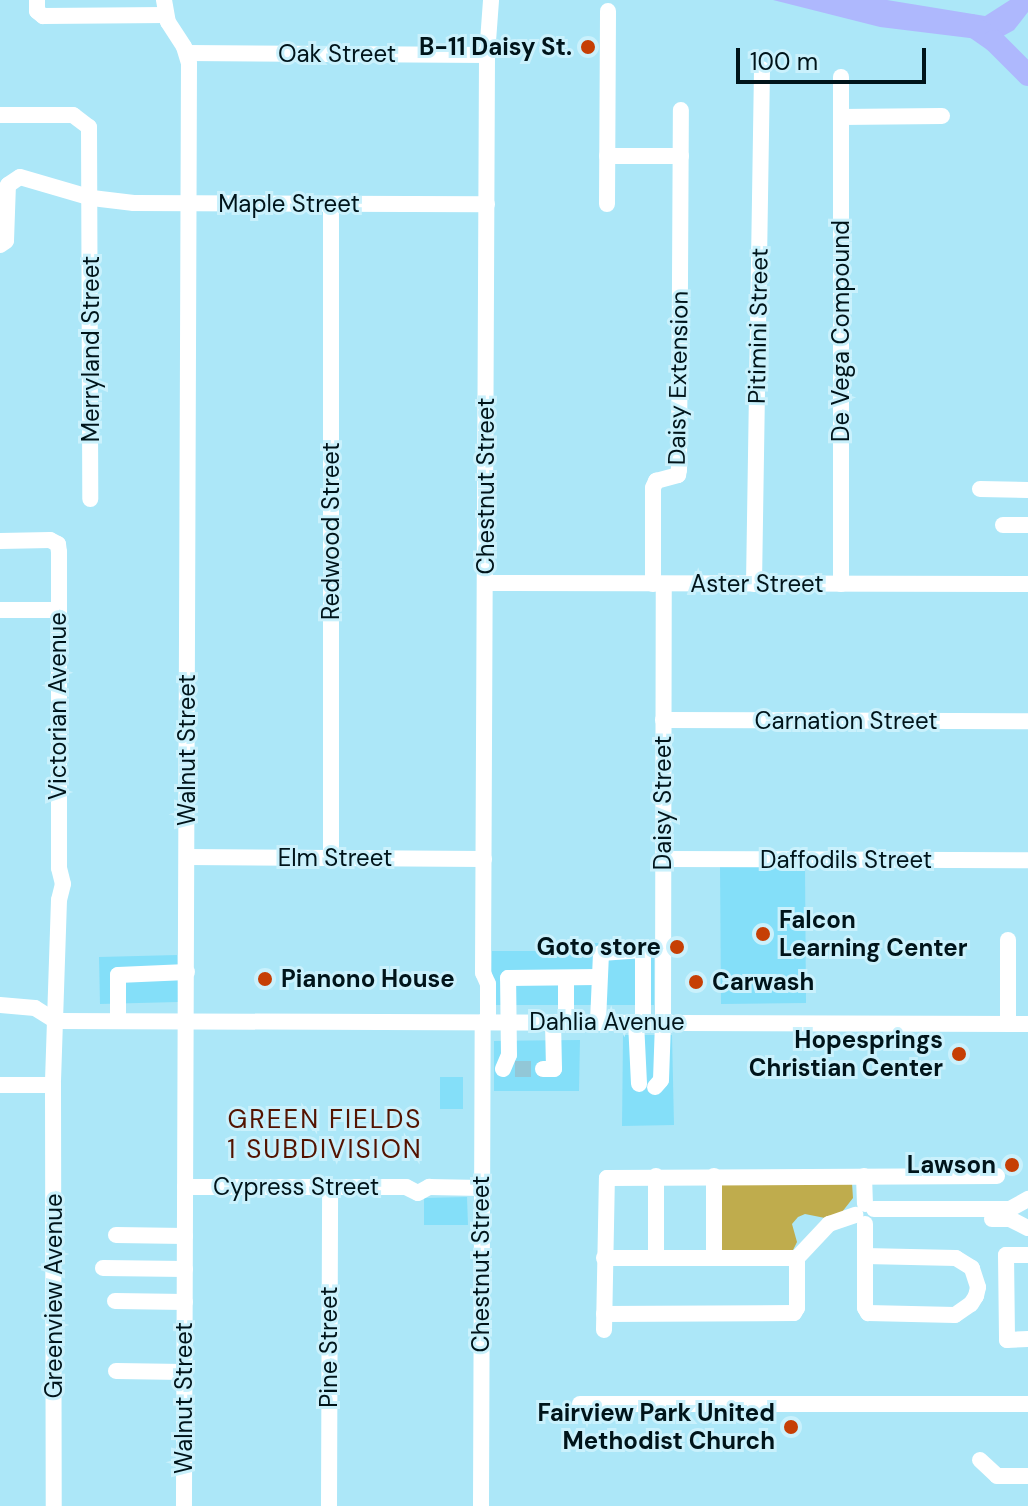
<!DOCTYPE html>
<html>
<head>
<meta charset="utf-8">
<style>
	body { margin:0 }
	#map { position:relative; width:1028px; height:1506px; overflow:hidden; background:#ace7f8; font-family:"DM Sans",sans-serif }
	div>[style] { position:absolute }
	.built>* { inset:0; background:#84dff9 }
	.green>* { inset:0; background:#bfac4d }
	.water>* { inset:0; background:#aeb8fd }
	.river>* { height:22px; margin:-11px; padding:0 11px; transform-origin:11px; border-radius:11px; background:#aeb8fd }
	.minor-tunnel>* { height:16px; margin-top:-8px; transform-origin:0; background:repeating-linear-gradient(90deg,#92c7d7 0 16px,transparent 0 24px) }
	.minor>* { height:16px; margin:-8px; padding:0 8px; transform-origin:8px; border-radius:8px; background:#fff }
	.dots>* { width:22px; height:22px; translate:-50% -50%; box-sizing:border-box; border:4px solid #caf1fc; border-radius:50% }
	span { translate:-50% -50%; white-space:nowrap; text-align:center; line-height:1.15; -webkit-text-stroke:6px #caf1fc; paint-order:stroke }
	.poi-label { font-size:24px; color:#00141a; font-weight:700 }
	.right { translate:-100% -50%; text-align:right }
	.left { translate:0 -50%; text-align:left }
	.street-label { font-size:24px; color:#00141a }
	.neighbourhood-label { font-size:26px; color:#531300; letter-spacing:2px }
	.scale { position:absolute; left:736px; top:48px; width:190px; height:36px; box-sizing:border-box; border:4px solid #00141a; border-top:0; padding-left:10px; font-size:24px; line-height:28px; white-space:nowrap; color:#00141a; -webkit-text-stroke:6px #caf1fc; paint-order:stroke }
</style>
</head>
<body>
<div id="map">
	<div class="built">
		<div style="clip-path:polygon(805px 865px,806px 1003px,721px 1004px,720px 866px)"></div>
		<div style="clip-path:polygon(573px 943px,654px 943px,654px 1005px,492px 1005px,492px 951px,572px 951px)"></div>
		<div style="clip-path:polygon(177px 955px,178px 1002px,100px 1004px,99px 957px)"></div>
		<div style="clip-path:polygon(623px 1035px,672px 1035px,674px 1125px,622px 1126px)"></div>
		<div style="clip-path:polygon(580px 1040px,579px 1091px,494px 1091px,494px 1041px)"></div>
		<div style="clip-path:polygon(440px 1077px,463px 1077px,463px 1109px,440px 1109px)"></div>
		<div style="clip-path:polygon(467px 1197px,468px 1225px,424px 1225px,424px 1198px)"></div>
	</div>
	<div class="green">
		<div style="clip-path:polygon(717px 1183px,852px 1183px,853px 1198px,842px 1212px,825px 1218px,805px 1214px,798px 1217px,792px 1224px,797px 1242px,791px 1254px,717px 1253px)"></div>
	</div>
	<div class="water">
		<div style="clip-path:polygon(773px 0,887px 0,985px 16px,1010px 0,1028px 0,1028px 12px,1014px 30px,994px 41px,880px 27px)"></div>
	</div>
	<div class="river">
		<div style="left:971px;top:25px;width:28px;rotate:35deg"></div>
		<div style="left:994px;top:41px;width:48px;rotate:45deg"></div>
	</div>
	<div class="minor-tunnel">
		<div style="left:515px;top:1069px;width:28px"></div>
	</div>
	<div class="minor">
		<div style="left:37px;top:0;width:11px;rotate:90deg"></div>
		<div style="left:37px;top:11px;width:8px;rotate:40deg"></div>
		<div style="left:43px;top:16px;width:123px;rotate:-0.5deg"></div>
		<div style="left:164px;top:0;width:22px;rotate:80deg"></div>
		<div style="left:168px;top:22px;width:30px;rotate:57deg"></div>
		<div style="left:184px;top:47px;width:17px;rotate:73deg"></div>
		<div style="left:189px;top:63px;width:1443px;rotate:90.2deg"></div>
		<div style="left:187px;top:53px;width:300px;rotate:0.4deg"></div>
		<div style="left:841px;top:77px;width:507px;rotate:90deg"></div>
		<div style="left:0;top:115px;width:73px"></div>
		<div style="left:73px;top:115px;width:20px;rotate:37deg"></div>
		<div style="left:89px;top:127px;width:372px;rotate:89.8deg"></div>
		<div style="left:841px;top:117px;width:101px;rotate:-0.6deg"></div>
		<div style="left:607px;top:156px;width:74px"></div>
		<div style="left:331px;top:204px;width:654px;rotate:90deg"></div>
		<div style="left:607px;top:204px;width:193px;rotate:-89.7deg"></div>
		<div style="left:0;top:245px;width:7px;rotate:-34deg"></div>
		<div style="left:6px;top:241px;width:56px;rotate:-88deg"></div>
		<div style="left:8px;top:185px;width:14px;rotate:-34deg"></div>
		<div style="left:20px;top:177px;width:75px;rotate:16.3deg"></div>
		<div style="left:92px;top:198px;width:42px;rotate:6.8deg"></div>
		<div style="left:134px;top:203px;width:353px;rotate:0.2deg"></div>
		<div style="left:980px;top:489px;width:48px;rotate:1.2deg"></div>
		<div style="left:1003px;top:525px;width:25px"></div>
		<div style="left:0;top:541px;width:50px;rotate:-1.1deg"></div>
		<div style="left:50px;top:540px;width:9px;rotate:27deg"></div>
		<div style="left:58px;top:544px;width:8px;rotate:83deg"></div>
		<div style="left:59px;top:552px;width:316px;rotate:90deg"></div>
		<div style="left:59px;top:868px;width:16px;rotate:76deg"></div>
		<div style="left:63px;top:884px;width:16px;rotate:104deg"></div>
		<div style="left:59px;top:900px;width:185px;rotate:91.9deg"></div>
		<div style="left:53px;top:1085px;width:421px;rotate:89.9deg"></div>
		<div style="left:485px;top:583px;width:543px;rotate:0.11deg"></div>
		<div style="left:653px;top:584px;width:96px;rotate:-90deg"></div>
		<div style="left:653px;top:488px;width:8px;rotate:-67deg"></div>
		<div style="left:656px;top:481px;width:23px;rotate:-15deg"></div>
		<div style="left:678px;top:475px;width:5px;rotate:-79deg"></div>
		<div style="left:679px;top:470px;width:360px;rotate:-89.7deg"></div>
		<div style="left:754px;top:584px;width:515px;rotate:-89.11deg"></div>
		<div style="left:0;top:610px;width:58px"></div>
		<div style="left:663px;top:720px;width:365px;rotate:0.2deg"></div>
		<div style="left:187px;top:857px;width:297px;rotate:0.4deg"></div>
		<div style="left:663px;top:859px;width:365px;rotate:0.2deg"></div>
		<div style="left:0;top:1005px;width:35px;rotate:5deg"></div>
		<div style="left:35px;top:1008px;width:25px;rotate:32deg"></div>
		<div style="left:56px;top:1021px;width:972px;rotate:0.18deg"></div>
		<div style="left:118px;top:1021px;width:46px;rotate:-90deg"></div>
		<div style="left:118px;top:975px;width:69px;rotate:-2.5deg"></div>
		<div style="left:488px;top:1022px;width:38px;rotate:-90deg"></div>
		<div style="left:488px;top:984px;width:12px;rotate:-114deg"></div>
		<div style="left:483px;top:973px;width:918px;rotate:-89.75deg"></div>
		<div style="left:487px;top:55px;width:55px;rotate:-85.8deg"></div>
		<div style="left:566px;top:1022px;width:44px;rotate:-90deg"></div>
		<div style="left:598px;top:1022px;width:69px;rotate:-87.5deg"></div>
		<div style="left:601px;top:953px;width:42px;rotate:-4.1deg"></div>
		<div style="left:643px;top:950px;width:72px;rotate:90deg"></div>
		<div style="left:636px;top:1022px;width:62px;rotate:87.2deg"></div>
		<div style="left:1008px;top:1024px;width:84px;rotate:-90deg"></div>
		<div style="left:503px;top:1069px;width:15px;rotate:-67deg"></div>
		<div style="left:509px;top:1055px;width:77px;rotate:-90.7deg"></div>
		<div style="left:508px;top:978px;width:90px;rotate:-0.6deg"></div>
		<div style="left:543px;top:1069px;width:11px"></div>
		<div style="left:554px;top:1069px;width:47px;rotate:-91.2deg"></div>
		<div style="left:0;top:1085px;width:53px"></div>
		<div style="left:655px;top:1087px;width:9px;rotate:-49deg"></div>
		<div style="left:661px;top:1080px;width:57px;rotate:-88deg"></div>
		<div style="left:663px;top:1023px;width:439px;rotate:-89.9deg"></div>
		<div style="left:656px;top:1176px;width:82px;rotate:90deg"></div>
		<div style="left:714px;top:1176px;width:82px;rotate:90deg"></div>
		<div style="left:864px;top:1176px;width:28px;rotate:88deg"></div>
		<div style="left:185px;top:1187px;width:221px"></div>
		<div style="left:406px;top:1187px;width:13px;rotate:27deg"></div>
		<div style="left:418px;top:1193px;width:13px;rotate:-29deg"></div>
		<div style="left:429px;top:1187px;width:53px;rotate:1.1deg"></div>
		<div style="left:874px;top:1209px;width:136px"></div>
		<div style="left:1010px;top:1209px;width:21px;rotate:-29deg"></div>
		<div style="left:992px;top:1219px;width:18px"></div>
		<div style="left:1010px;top:1219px;width:20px;rotate:27deg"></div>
		<div style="left:865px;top:1224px;width:84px;rotate:90deg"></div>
		<div style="left:865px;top:1308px;width:6px;rotate:59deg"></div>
		<div style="left:868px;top:1313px;width:87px;rotate:1.3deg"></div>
		<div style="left:955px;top:1315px;width:19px;rotate:-35deg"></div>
		<div style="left:971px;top:1304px;width:9px;rotate:-58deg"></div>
		<div style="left:976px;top:1296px;width:9px;rotate:-77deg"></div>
		<div style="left:978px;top:1287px;width:20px;rotate:-108deg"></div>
		<div style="left:972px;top:1268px;width:19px;rotate:-148deg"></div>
		<div style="left:956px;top:1258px;width:91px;rotate:-178.7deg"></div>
		<div style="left:116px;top:1235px;width:69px;rotate:0.8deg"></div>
		<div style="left:1028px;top:1255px;width:22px;rotate:180deg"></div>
		<div style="left:1006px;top:1255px;width:85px;rotate:89.3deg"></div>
		<div style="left:1007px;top:1340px;width:21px;rotate:-3deg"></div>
		<div style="left:604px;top:1258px;width:193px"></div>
		<div style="left:103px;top:1268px;width:82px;rotate:0.7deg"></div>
		<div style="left:115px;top:1301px;width:70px;rotate:0.8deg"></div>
		<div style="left:604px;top:1314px;width:190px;rotate:-0.3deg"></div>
		<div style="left:794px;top:1313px;width:6px;rotate:-59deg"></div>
		<div style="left:797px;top:1308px;width:50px;rotate:-90deg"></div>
		<div style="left:797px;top:1258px;width:47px;rotate:-46.7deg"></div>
		<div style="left:829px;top:1224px;width:28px;rotate:-19deg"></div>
		<div style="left:604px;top:1330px;width:152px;rotate:-88.9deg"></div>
		<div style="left:607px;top:1178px;width:390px;rotate:-0.3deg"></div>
		<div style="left:116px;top:1371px;width:68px;rotate:0.8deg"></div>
		<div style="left:580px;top:1404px;width:448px"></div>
		<div style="left:980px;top:1460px;width:23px;rotate:43deg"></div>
		<div style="left:997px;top:1476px;width:31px"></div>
		<div style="left:329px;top:1506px;width:319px;rotate:-89.8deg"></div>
		<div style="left:481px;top:1506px;width:484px;rotate:-89.8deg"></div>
	</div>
	<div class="dots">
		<div style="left:588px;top:47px;background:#c63f05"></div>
		<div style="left:763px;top:934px;background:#c63f05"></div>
		<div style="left:677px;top:947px;background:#c63f05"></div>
		<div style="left:265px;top:979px;background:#c63f05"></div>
		<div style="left:696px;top:982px;background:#c63f05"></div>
		<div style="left:959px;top:1054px;background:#c63f05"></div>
		<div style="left:1012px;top:1165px;background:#c63f05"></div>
		<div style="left:791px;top:1427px;background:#c63f05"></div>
	</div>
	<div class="poi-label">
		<span class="right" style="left:572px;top:47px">B-11 Daisy St.</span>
		<span class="left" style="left:779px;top:934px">Falcon<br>Learning Center</span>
		<span class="right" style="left:661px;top:947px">Goto store</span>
		<span class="left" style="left:281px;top:979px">Pianono House</span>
		<span class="left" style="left:712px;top:982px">Carwash</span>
		<span class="right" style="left:943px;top:1054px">Hopesprings<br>Christian Center</span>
		<span class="right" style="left:996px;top:1165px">Lawson</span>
		<span class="right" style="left:775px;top:1427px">Fairview Park United<br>Methodist Church</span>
	</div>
	<div class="street-label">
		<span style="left:337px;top:54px">Oak Street</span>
		<span style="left:289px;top:204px">Maple Street</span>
		<span style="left:758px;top:326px;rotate:-89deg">Pitimini Street</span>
		<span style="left:841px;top:331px;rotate:-90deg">De Vega Compound</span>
		<span style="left:91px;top:349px;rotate:-90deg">Merryland Street</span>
		<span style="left:678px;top:378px;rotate:-89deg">Daisy Extension</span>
		<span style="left:486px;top:486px;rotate:-90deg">Chestnut Street</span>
		<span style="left:331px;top:531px;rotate:-90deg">Redwood Street</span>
		<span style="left:757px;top:584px">Aster Street</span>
		<span style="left:58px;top:706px;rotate:-90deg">Victorian Avenue</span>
		<span style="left:846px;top:721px">Carnation Street</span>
		<span style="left:187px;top:750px;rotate:-90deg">Walnut Street</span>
		<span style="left:663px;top:803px;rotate:-90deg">Daisy Street</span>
		<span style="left:335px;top:858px">Elm Street</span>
		<span style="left:846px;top:860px">Daffodils Street</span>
		<span style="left:607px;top:1022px">Dahlia Avenue</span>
		<span style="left:296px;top:1187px">Cypress Street</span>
		<span style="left:481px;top:1264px;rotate:-90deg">Chestnut Street</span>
		<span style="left:54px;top:1296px;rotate:-90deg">Greenview Avenue</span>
		<span style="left:329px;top:1347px;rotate:-90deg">Pine Street</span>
		<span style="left:184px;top:1398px;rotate:-90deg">Walnut Street</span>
	</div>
	<div class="neighbourhood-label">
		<span style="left:325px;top:1135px">GREEN FIELDS<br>1 SUBDIVISION</span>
	</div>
	<div class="scale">100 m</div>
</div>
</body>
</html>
